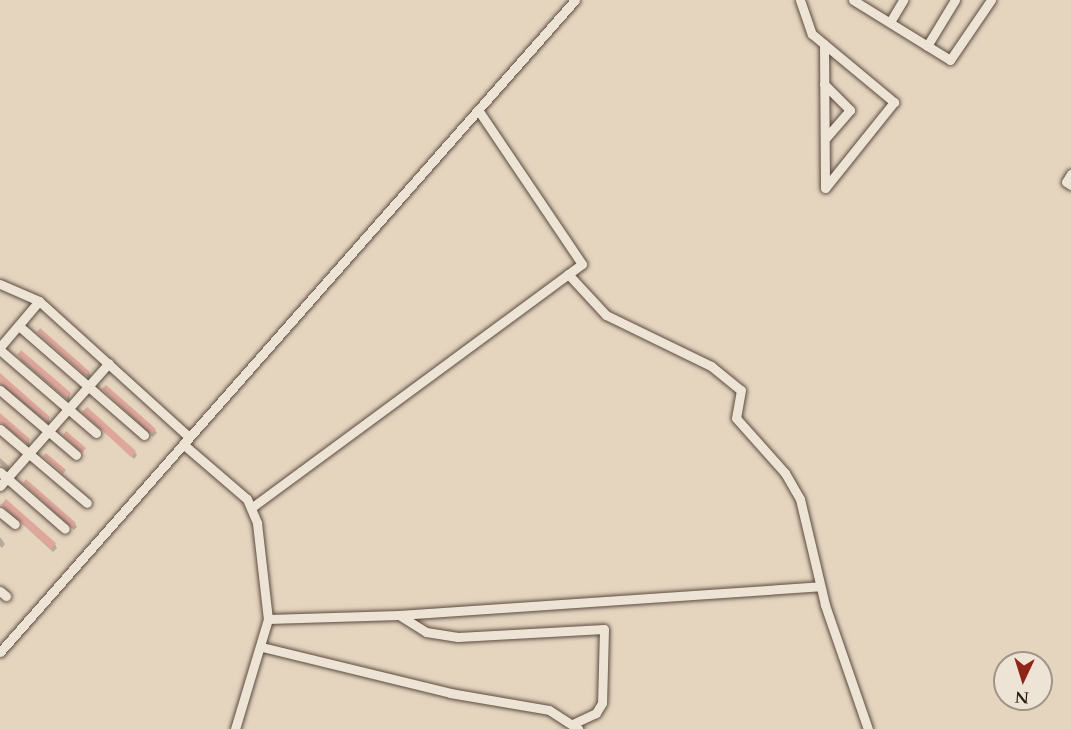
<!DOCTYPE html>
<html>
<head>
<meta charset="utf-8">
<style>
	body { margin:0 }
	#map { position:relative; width:1071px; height:729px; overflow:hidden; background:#e5d5bf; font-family:Cardo,serif }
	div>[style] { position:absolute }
	.shadow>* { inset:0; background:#0003 }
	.building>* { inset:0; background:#dfa79c }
	.roads { filter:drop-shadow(0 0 2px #5b4b40) drop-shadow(0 0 2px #5b4b40) }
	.street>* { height:9px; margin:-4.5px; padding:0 4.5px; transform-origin:4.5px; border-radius:4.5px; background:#eee4d5 }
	span { translate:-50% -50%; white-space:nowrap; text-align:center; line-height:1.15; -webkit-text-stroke:5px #eee4d5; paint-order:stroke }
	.north { position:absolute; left:993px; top:651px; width:60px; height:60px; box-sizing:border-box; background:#eee4d5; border:2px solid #a19488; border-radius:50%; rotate:184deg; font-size:16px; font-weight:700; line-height:24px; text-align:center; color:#2d1d15 }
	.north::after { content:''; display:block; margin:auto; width:21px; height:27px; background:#8f2418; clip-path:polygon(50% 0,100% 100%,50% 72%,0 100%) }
</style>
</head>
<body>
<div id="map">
	<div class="shadow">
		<div style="clip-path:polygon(38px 333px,89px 372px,91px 376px,89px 378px)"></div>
		<div style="clip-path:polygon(21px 352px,70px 394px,69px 401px,20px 359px)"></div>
		<div style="clip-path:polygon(0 377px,49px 418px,49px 424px,0 384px)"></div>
		<div style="clip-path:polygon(104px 390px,155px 430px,157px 433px,153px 437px)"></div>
		<div style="clip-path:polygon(84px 412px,135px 452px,137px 455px,134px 459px)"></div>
		<div style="clip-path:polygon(0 415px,29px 440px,29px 445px,0 422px)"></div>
		<div style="clip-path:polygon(0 458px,9px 466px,9px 471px,0 464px)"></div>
		<div style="clip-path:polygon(25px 483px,75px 524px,77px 527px,74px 530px)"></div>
		<div style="clip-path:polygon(3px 506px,55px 544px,57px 548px,53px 552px)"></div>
		<div style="clip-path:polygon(0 537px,5px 544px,2px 548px,0 546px)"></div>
	</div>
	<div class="building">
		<div style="clip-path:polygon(40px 328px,90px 372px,86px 376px,37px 332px)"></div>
		<div style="clip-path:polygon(21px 350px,71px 393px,66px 398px,17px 355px)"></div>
		<div style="clip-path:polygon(0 373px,50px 417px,47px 421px,0 383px)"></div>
		<div style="clip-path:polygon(106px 385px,156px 429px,151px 434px,102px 389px)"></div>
		<div style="clip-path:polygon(87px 407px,136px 451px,131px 457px,82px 412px)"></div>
		<div style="clip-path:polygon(0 413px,30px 439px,27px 443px,0 422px)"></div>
		<div style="clip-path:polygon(66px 431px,86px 448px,82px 453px,63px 435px)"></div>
		<div style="clip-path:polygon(46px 453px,66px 470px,63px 474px,43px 456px)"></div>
		<div style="clip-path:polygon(26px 479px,76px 523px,72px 528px,23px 483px)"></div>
		<div style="clip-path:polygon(6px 499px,56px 543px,51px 549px,1px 505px)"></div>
	</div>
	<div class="roads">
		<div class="street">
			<div style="left:800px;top:0;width:36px;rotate:71deg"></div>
			<div style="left:812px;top:34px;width:107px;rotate:39.7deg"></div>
			<div style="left:894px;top:102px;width:110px;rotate:128.7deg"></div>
			<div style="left:853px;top:0;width:114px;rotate:31.7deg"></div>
			<div style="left:950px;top:60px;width:73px;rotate:-55.7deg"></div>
			<div style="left:890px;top:22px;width:26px;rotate:-59deg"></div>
			<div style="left:824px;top:44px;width:144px;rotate:89.6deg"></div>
			<div style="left:927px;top:46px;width:54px;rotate:-58.7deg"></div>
			<div style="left:824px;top:84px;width:37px;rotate:45deg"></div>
			<div style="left:850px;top:110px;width:38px;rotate:131deg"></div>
			<div style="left:1071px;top:174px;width:9px;rotate:122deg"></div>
			<div style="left:1066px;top:182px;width:6px;rotate:31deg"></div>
			<div style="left:568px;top:274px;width:56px;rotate:47.2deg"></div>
			<div style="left:606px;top:315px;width:117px;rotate:25.9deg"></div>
			<div style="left:711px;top:366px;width:38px;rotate:39deg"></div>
			<div style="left:741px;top:390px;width:28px;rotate:100deg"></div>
			<div style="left:736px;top:418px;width:74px;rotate:48.3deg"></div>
			<div style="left:785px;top:473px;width:30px;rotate:60deg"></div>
			<div style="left:800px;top:499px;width:109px;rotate:76.7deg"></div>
			<div style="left:825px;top:605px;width:131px;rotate:70.9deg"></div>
			<div style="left:0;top:284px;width:43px;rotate:23.6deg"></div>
			<div style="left:19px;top:326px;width:166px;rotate:41.1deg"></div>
			<div style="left:0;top:347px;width:60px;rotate:-49.7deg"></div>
			<div style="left:39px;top:301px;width:202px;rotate:42.2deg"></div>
			<div style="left:0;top:350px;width:127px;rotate:40.8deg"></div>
			<div style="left:0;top:390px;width:100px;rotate:40.5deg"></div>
			<div style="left:0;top:429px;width:114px;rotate:40.4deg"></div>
			<div style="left:183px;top:444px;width:84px;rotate:40.7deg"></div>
			<div style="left:247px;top:499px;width:26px;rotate:67deg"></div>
			<div style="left:257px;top:523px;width:97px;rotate:83.5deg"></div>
			<div style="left:268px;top:619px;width:115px;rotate:106.7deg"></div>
			<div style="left:0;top:472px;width:86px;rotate:41.2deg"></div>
			<div style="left:0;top:486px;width:164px;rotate:-48.5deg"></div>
			<div style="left:251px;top:508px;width:411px;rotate:-36.4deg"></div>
			<div style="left:582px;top:264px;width:186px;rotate:-124deg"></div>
			<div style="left:0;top:512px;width:19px;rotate:39deg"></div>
			<div style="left:0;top:591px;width:8px;rotate:40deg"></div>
			<div style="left:399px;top:615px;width:422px;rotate:-3.9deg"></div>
			<div style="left:268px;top:619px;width:131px;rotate:-1.7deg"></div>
			<div style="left:399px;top:615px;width:32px;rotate:32deg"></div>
			<div style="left:426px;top:632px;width:32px;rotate:9deg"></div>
			<div style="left:458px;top:637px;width:146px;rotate:-3.1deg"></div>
			<div style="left:604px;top:629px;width:74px;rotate:91.5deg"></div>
			<div style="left:602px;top:703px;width:12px;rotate:121deg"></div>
			<div style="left:596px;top:713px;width:23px;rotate:155deg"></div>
			<div style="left:262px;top:647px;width:194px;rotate:13.7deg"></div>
			<div style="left:450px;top:693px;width:100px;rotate:9.7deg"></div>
			<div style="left:549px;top:710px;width:35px;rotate:33deg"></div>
			<div style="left:0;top:652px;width:869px;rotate:-48.59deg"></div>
		</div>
	</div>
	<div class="north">N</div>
</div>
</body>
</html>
